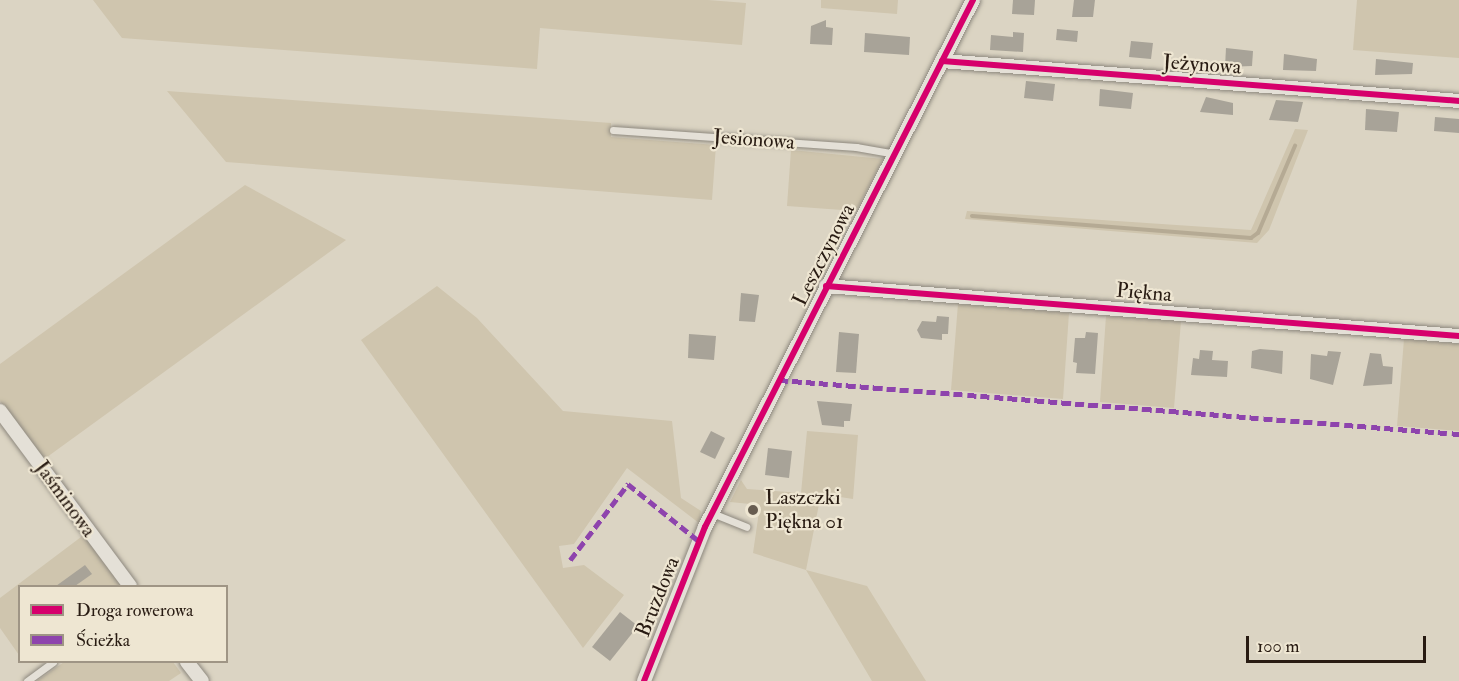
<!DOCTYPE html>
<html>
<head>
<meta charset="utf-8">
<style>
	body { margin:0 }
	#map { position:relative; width:1459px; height:681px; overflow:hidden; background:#dbd4c3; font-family:"IM FELL Double Pica",serif }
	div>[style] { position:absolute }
	.green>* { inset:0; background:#cfc5ae }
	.stream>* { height:4px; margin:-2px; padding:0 2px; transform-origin:2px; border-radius:2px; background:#b5aa94 }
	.building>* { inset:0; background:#a8a398 }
	.roads { filter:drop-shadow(0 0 2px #8d887e) drop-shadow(0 0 2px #8d887e) }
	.service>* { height:7px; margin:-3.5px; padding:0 3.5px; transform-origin:3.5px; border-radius:3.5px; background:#e4e0d7 }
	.minor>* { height:14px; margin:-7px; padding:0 7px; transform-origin:7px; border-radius:7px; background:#e4e0d7 }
	.quiet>* { height:4.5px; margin-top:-2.25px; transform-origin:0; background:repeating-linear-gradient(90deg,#8e44ad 0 9px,transparent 0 13.5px) }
	.cycleway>* { height:6px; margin:-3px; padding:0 3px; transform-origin:3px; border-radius:3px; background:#d6006c }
	.dots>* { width:16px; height:16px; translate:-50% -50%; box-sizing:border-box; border:3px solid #eee6d2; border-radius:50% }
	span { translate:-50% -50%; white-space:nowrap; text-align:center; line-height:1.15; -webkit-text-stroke:4.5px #eee6d2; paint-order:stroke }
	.street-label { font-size:21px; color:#281b12 }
	.poi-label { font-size:21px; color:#281b12 }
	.left { translate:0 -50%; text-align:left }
	.legend { position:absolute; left:18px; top:585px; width:210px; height:78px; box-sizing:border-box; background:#eee6d2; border:2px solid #9f9585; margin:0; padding:8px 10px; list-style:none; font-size:18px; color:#281b12 }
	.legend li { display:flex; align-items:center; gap:12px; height:30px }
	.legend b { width:30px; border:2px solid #9f9585 }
	.scale { position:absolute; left:1246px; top:636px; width:180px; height:27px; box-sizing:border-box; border:3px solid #281b12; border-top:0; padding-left:8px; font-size:18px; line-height:21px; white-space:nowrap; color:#281b12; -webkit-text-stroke:4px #eee6d2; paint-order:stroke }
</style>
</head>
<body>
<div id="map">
	<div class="green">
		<div style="clip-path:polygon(93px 0,708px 0,746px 3px,742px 45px,540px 28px,537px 69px,122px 38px)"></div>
		<div style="clip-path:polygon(821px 0,898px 0,897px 14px,821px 8px)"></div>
		<div style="clip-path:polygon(1357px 0,1459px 0,1459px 58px,1353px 50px)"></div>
		<div style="clip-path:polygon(167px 91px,611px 123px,611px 137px,716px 145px,712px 200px,226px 162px)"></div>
		<div style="clip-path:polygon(1295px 129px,1308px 130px,1269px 230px,1257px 243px,965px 219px,967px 211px,1251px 230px)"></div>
		<div style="clip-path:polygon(791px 150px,883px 159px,856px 211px,787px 206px)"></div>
		<div style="clip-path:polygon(245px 185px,346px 240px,43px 460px,0 401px,0 364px)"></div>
		<div style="clip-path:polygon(437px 286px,477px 318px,563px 411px,672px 421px,681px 498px,701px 511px,699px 523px,627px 468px,574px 544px,559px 546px,563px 568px,584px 565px,624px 595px,583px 648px,361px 340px)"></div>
		<div style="clip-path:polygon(958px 304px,1069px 313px,1063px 399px,951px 390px)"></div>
		<div style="clip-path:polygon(1106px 316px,1181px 321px,1174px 408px,1100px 402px)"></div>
		<div style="clip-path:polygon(1404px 339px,1459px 344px,1459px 431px,1397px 426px)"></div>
		<div style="clip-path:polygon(807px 431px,858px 435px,853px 499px,821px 494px,806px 570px,867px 586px,926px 681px,872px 681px,806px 570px,753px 553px,760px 505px,730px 502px,741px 480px,747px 489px,801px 493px)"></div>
		<div style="clip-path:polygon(85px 534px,125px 586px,20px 586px,19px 655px,0 628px,0 598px)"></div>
		<div style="clip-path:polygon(64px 662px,173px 662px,181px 673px,169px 681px,37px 681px)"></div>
	</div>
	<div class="stream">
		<div style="left:972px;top:216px;width:280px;rotate:4.5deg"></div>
		<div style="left:1251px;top:238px;width:9px;rotate:-36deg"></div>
		<div style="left:1258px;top:233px;width:95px;rotate:-67deg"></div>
	</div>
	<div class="building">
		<div style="clip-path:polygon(1013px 0,1035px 0,1034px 15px,1012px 14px)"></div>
		<div style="clip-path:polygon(1074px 0,1095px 0,1093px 17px,1072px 17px)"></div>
		<div style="clip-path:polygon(826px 20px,826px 27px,833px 28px,832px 45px,810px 44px,811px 26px)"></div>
		<div style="clip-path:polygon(1057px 29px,1078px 31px,1077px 42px,1056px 40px)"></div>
		<div style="clip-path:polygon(1013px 32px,1024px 33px,1023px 52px,990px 50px,991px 35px,1013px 37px)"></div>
		<div style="clip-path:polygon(865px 33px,910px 37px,909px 55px,864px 52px)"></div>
		<div style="clip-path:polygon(1131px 41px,1153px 43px,1151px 59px,1129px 57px)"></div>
		<div style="clip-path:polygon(1226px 48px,1253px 51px,1252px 66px,1225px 67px)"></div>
		<div style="clip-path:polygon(1284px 54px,1317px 59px,1316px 71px,1283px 70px)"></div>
		<div style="clip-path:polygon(1376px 59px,1413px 63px,1412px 74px,1375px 75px)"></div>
		<div style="clip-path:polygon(1026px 81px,1055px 84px,1053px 101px,1024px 98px)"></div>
		<div style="clip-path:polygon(1100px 89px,1133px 93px,1131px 109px,1099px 106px)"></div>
		<div style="clip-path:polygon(1206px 97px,1233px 103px,1233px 115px,1200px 112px)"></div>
		<div style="clip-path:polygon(1276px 100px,1303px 102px,1298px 122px,1269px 120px)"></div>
		<div style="clip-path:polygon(1366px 109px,1399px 112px,1397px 132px,1365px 130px)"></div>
		<div style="clip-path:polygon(1435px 117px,1459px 119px,1459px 133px,1434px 131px)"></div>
		<div style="clip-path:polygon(741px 293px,759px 295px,755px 322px,739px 321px)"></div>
		<div style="clip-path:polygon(937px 316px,949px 317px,948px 334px,942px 334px,942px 340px,921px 338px,917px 330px,922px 321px,936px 322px)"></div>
		<div style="clip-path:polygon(839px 332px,859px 334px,856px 373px,836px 372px)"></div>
		<div style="clip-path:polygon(1086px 332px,1098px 333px,1095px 374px,1076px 373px,1077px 363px,1073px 362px,1075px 338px,1085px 338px)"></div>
		<div style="clip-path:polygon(689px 334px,716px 336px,714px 360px,688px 358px)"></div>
		<div style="clip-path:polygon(1260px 349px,1283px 351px,1282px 374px,1251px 368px,1252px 351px)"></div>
		<div style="clip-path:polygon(1200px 350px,1213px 351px,1212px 360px,1228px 361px,1227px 377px,1191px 375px,1193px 358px,1199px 359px)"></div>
		<div style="clip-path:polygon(1328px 351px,1341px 352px,1333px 385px,1310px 379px,1311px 354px,1327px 356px)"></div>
		<div style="clip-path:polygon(1370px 353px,1381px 354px,1383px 366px,1393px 367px,1392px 384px,1363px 386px)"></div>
		<div style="clip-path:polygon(817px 401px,852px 404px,850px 421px,844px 421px,844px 427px,822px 425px)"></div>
		<div style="clip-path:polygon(711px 431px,725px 438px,715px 459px,700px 452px)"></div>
		<div style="clip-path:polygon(768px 448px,792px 451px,789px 478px,765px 475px)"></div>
		<div style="clip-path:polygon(85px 565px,92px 574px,75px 586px,56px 586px)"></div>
		<div style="clip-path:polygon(620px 612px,638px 626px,610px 661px,592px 647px)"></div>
	</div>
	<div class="roads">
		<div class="service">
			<div style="left:613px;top:130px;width:244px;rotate:4deg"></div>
			<div style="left:856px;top:147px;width:39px;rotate:10deg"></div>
			<div style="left:712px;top:513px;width:37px;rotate:22deg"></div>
			<div style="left:27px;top:681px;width:32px;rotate:-36deg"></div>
		</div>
		<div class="minor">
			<div style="left:942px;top:61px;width:519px;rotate:4.42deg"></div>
			<div style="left:826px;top:286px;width:635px;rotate:4.52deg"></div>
			<div style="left:0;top:411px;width:218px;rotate:53.4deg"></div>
			<div style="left:187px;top:662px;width:24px;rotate:52deg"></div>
			<div style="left:644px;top:681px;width:166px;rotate:-68.4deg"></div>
			<div style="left:705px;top:527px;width:591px;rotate:-63.04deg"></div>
		</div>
	</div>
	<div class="quiet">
		<div style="left:779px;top:380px;width:682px;rotate:4.54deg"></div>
		<div style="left:570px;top:560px;width:96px;rotate:-52.7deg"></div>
		<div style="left:628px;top:484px;width:91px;rotate:38.8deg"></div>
	</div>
	<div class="cycleway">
		<div style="left:942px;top:61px;width:519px;rotate:4.42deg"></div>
		<div style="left:826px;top:286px;width:635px;rotate:4.52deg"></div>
		<div style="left:644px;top:681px;width:166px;rotate:-68.4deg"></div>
		<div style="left:705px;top:527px;width:591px;rotate:-63.04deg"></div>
	</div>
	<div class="dots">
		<div style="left:753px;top:510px;background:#675c50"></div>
	</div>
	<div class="street-label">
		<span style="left:1202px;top:65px;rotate:4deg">Jeżynowa</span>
		<span style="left:754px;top:140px;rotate:4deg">Jesionowa</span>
		<span style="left:824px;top:255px;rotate:-63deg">Leszczynowa</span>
		<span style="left:1144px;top:293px;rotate:5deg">Piękna</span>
		<span style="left:65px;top:499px;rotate:54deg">Jaśminowa</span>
		<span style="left:658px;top:597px;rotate:-68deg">Bruzdowa</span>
	</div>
	<div class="poi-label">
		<span class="left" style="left:765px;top:510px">Laszczki<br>Piękna 01</span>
	</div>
	<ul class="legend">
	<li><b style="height:8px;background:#d6006c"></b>Droga rowerowa</li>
	<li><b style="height:8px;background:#8e44ad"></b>Ścieżka</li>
	</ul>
	<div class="scale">100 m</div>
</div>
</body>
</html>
